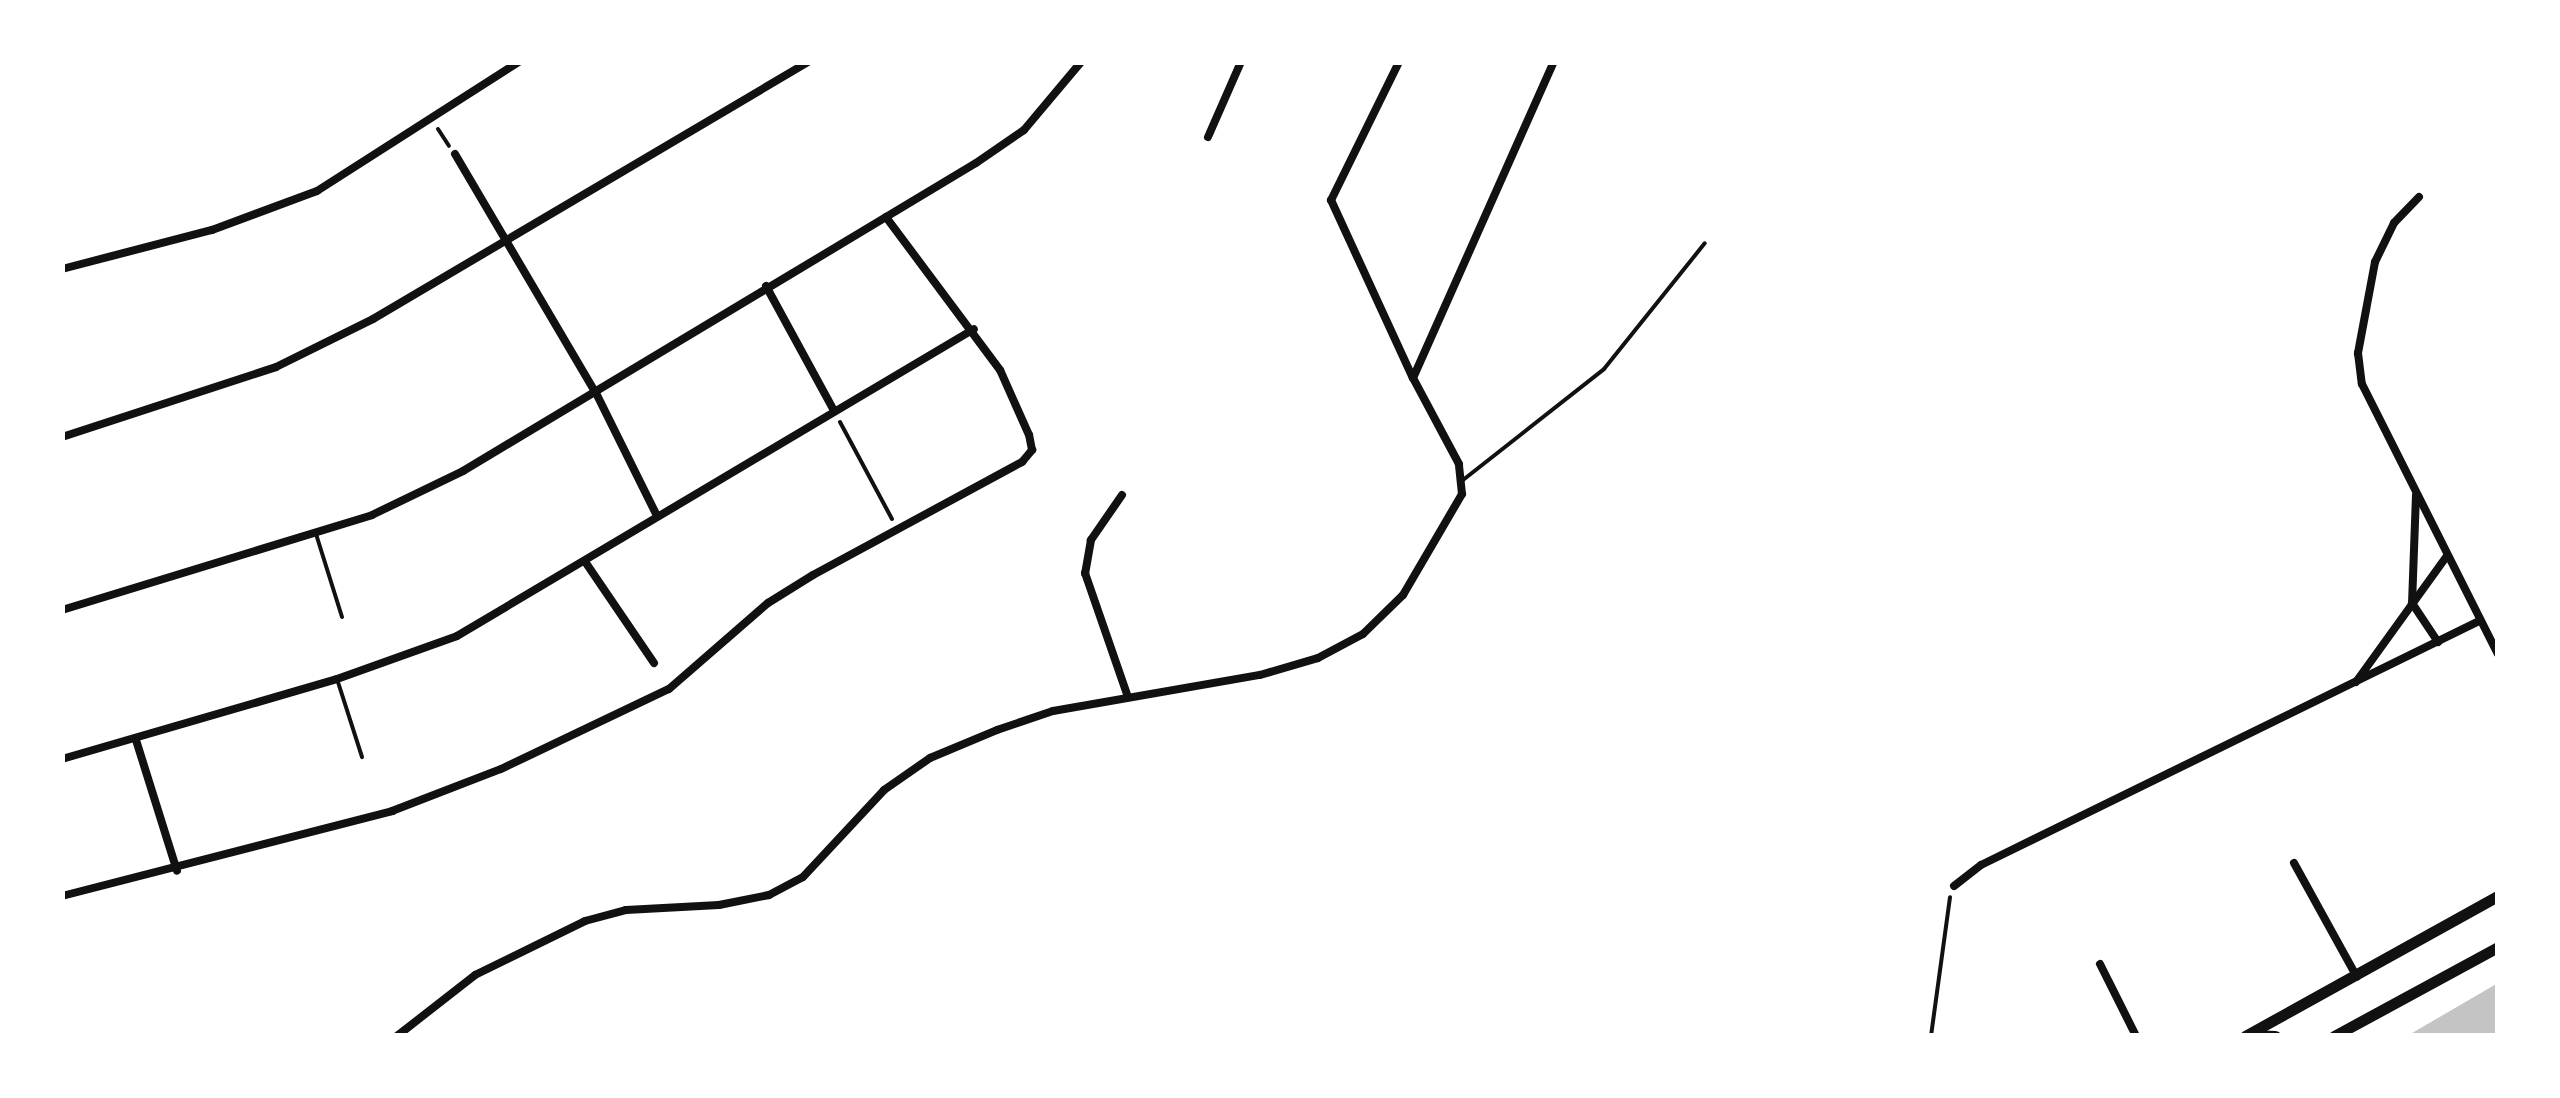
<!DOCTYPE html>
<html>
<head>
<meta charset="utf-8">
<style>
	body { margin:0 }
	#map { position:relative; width:2560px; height:1098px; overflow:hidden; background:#fff; font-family:"Roboto Serif",serif }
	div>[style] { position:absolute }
	.building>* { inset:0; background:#c4c4c4 }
	.path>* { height:4px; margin:-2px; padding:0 2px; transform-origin:2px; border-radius:2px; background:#111 }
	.service>* { height:4px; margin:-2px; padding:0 2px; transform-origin:2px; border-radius:2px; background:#111 }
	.minor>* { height:8px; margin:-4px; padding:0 4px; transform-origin:4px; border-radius:4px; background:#111 }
	.secondary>* { height:11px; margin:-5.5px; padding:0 5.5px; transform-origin:5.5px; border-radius:5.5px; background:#111 }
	span { translate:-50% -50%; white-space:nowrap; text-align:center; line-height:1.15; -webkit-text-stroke:8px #fff; paint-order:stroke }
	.frame { position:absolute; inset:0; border:65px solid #fff; pointer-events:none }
</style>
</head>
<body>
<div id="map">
	<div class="building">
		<div style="clip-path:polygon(2498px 983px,2498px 1036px,2407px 1036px)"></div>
	</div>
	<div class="path">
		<div style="left:438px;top:129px;width:20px;rotate:57deg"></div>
		<div style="left:840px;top:422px;width:110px;rotate:61.8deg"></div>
		<div style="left:1931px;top:1036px;width:140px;rotate:-82.2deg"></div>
	</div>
	<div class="service">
		<div style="left:1463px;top:480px;width:179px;rotate:-38.2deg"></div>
		<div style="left:1604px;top:369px;width:161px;rotate:-51.3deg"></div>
		<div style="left:316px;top:534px;width:87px;rotate:72.6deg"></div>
		<div style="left:337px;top:679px;width:82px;rotate:72.2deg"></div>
	</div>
	<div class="minor">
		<div style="left:1399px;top:62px;width:154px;rotate:116.2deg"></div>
		<div style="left:1331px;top:200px;width:196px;rotate:65.3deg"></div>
		<div style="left:1208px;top:137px;width:82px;rotate:-66.3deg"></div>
		<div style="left:455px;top:154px;width:277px;rotate:59.5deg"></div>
		<div style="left:596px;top:393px;width:137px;rotate:63.6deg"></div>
		<div style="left:2419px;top:197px;width:36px;rotate:134deg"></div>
		<div style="left:2394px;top:223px;width:43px;rotate:116deg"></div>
		<div style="left:2375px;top:262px;width:93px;rotate:100.6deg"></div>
		<div style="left:2358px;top:353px;width:31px;rotate:83deg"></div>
		<div style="left:2362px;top:384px;width:302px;rotate:63.3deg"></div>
		<div style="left:62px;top:269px;width:155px;rotate:-14.6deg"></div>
		<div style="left:212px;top:230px;width:112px;rotate:-20.4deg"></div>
		<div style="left:317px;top:191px;width:240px;rotate:-32.6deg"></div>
		<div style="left:766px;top:286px;width:140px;rotate:61.4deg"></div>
		<div style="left:62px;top:437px;width:225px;rotate:-18.1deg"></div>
		<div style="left:276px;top:367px;width:108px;rotate:-26.3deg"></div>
		<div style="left:373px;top:319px;width:505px;rotate:-30.57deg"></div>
		<div style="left:1122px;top:495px;width:55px;rotate:124.6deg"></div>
		<div style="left:1091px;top:540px;width:34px;rotate:100deg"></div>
		<div style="left:1085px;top:573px;width:131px;rotate:70.9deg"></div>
		<div style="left:2416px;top:495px;width:108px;rotate:92.1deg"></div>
		<div style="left:2412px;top:603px;width:47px;rotate:56.3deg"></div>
		<div style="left:586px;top:563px;width:121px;rotate:55.8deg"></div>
		<div style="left:62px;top:610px;width:324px;rotate:-17deg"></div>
		<div style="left:372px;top:515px;width:101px;rotate:-25.8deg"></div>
		<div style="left:463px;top:471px;width:598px;rotate:-30.98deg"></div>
		<div style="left:976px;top:163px;width:58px;rotate:-34.5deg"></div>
		<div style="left:1024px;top:130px;width:89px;rotate:-50deg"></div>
		<div style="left:2356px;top:682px;width:155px;rotate:-54.2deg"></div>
		<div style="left:136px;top:740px;width:137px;rotate:72.6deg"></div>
		<div style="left:62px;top:759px;width:286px;rotate:-16.2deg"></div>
		<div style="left:337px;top:679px;width:127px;rotate:-19.7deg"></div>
		<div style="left:457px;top:636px;width:601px;rotate:-30.7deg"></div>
		<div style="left:2294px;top:863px;width:130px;rotate:61.1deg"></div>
		<div style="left:1954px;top:886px;width:34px;rotate:-38deg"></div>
		<div style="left:1981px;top:865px;width:555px;rotate:-26.1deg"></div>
		<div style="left:62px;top:896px;width:341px;rotate:-14.4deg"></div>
		<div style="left:392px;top:811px;width:117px;rotate:-21.1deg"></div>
		<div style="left:501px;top:769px;width:186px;rotate:-25.5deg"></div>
		<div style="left:669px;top:689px;width:131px;rotate:-41deg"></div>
		<div style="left:768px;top:603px;width:53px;rotate:-31.9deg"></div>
		<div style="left:813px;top:575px;width:238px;rotate:-28.4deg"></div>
		<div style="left:1022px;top:462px;width:16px;rotate:-50deg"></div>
		<div style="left:1032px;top:450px;width:15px;rotate:-101deg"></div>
		<div style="left:1029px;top:435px;width:71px;rotate:-114deg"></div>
		<div style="left:1000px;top:370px;width:191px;rotate:-126.7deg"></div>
		<div style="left:2100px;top:964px;width:80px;rotate:63.4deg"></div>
		<div style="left:397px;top:1036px;width:99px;rotate:-38deg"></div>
		<div style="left:475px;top:975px;width:123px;rotate:-26.1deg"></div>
		<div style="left:585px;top:921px;width:42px;rotate:-15deg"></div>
		<div style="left:626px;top:910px;width:93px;rotate:-3.1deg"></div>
		<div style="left:719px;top:905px;width:51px;rotate:-11.3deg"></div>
		<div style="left:769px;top:895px;width:38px;rotate:-28deg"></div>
		<div style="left:803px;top:877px;width:119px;rotate:-47deg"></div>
		<div style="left:884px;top:790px;width:56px;rotate:-34.8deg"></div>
		<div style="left:930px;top:758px;width:73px;rotate:-22.7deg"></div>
		<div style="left:997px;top:730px;width:59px;rotate:-18.7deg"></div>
		<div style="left:1053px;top:711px;width:210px;rotate:-9.9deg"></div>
		<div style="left:1260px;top:675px;width:60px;rotate:-16.3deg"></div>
		<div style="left:1318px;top:658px;width:51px;rotate:-28.1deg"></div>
		<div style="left:1363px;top:634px;width:56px;rotate:-44.3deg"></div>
		<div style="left:1403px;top:595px;width:117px;rotate:-59.7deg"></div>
		<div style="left:1462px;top:494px;width:30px;rotate:-96deg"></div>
		<div style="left:1459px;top:464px;width:98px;rotate:-118.1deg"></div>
		<div style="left:1413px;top:378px;width:346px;rotate:-66deg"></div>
	</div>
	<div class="secondary">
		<div style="left:2250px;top:1035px;width:25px;rotate:2deg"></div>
		<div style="left:2245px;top:1036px;width:289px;rotate:-29deg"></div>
		<div style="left:2334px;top:1036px;width:187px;rotate:-28.5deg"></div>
	</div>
	<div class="frame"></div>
</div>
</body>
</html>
